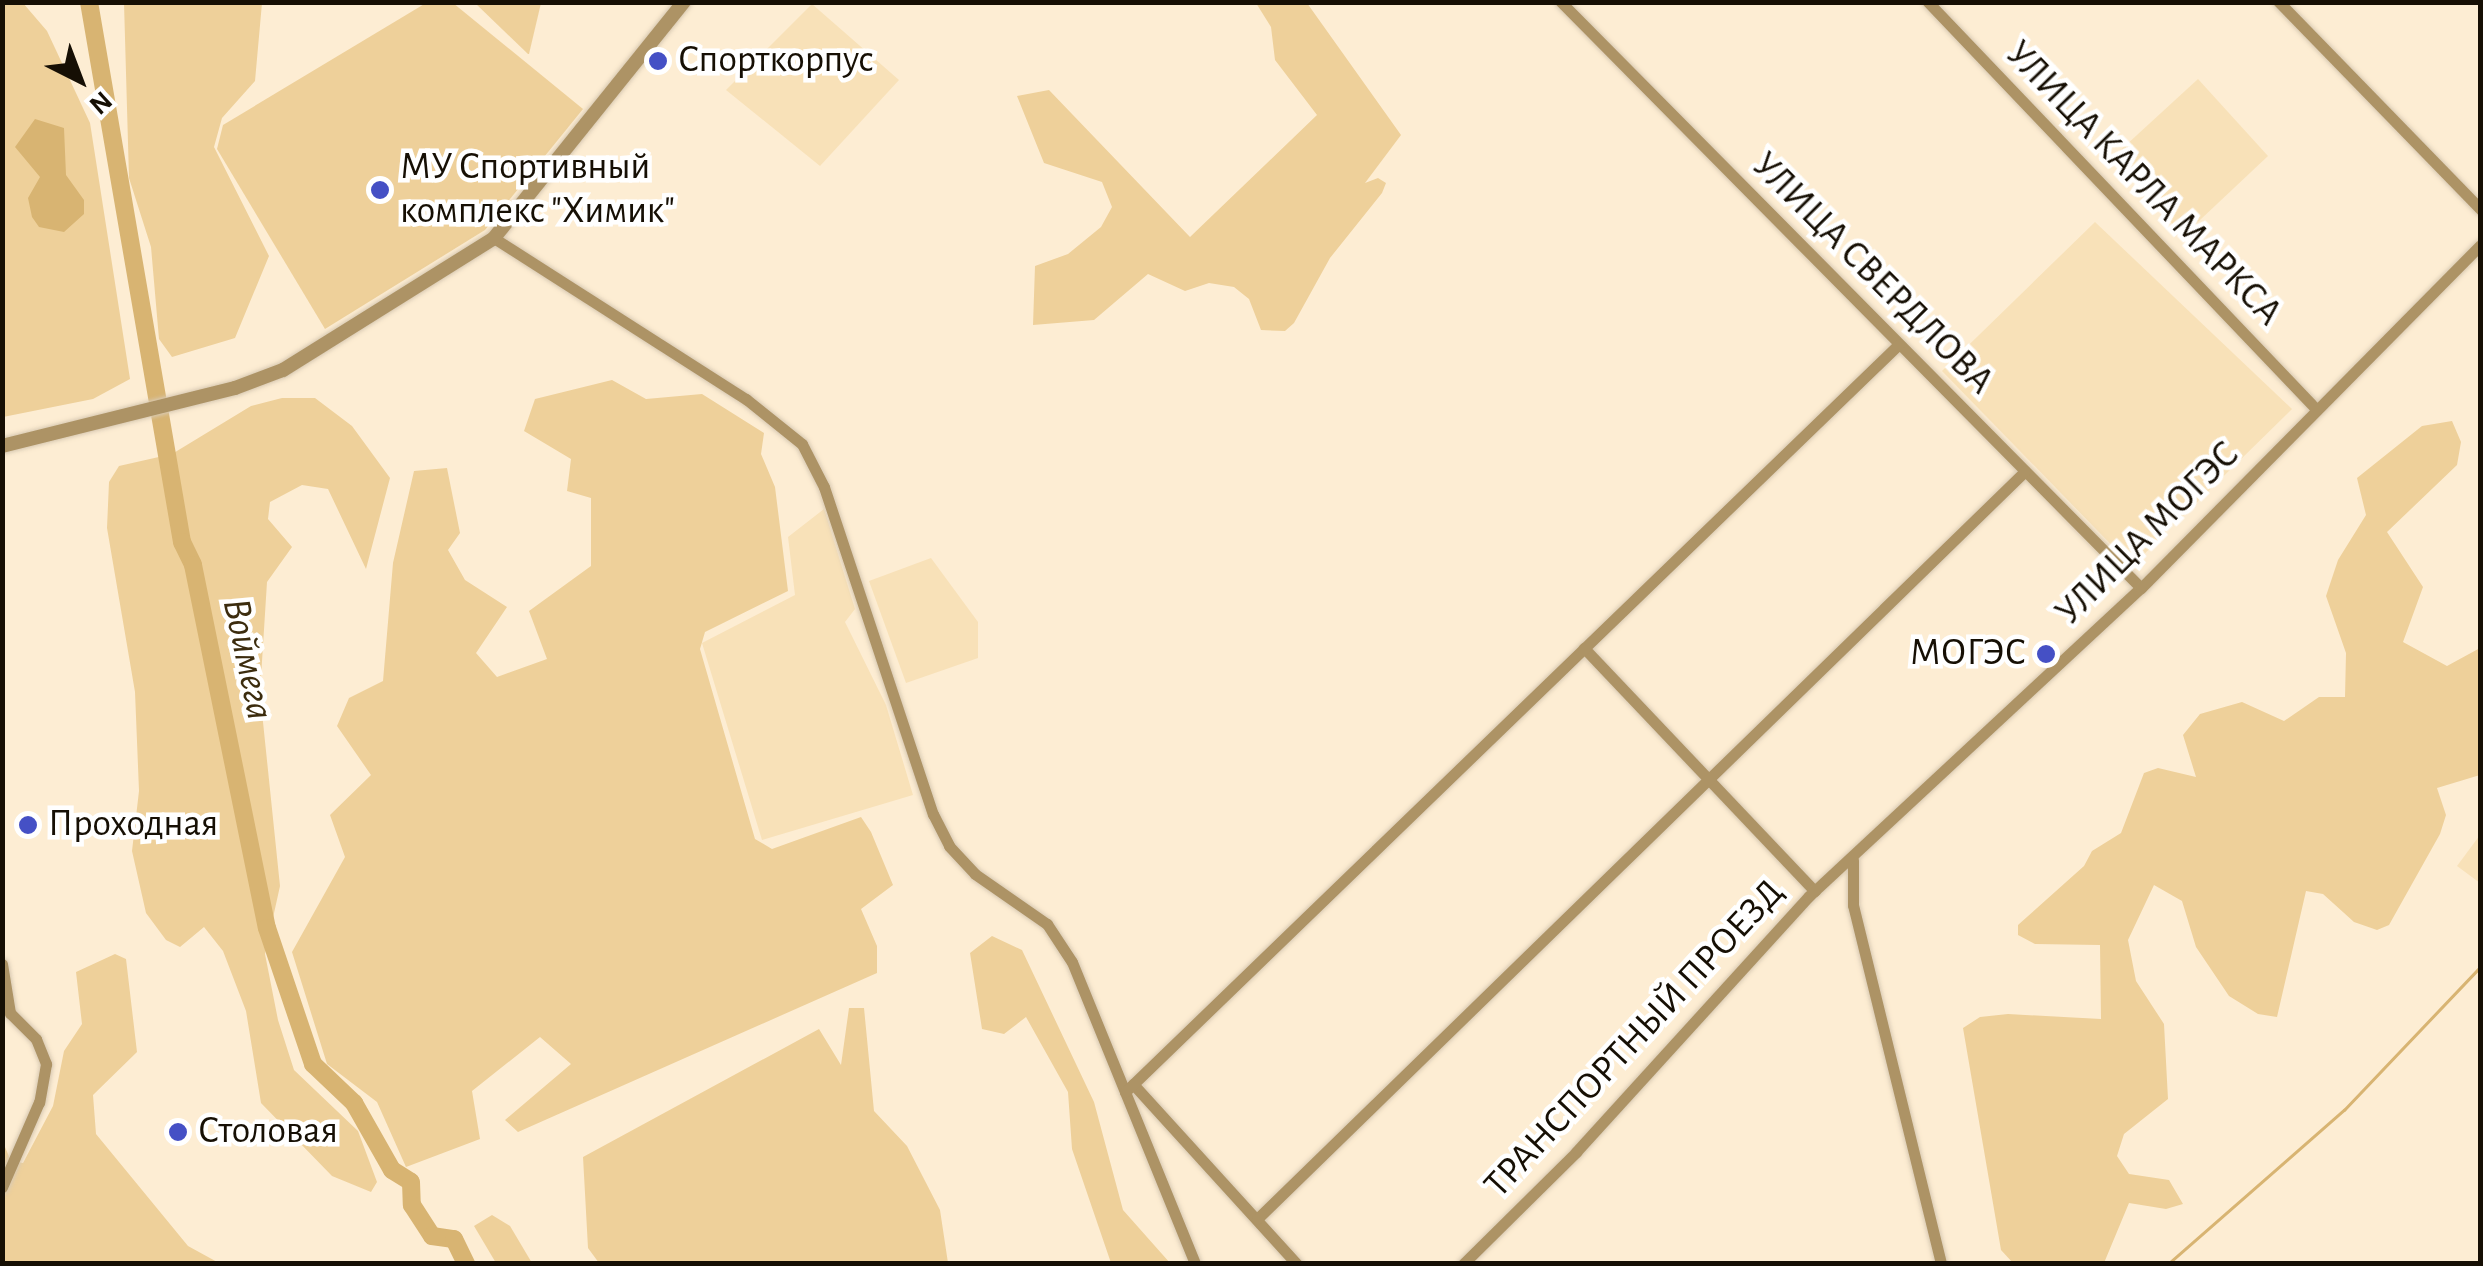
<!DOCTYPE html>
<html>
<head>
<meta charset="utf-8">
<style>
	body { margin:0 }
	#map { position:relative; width:2483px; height:1266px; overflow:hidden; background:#fdedd3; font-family:"Alegreya Sans",sans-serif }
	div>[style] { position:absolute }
	.built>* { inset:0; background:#f8e1b8 }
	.green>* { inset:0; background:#eed09a }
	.water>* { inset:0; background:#d8b472 }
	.stream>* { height:2.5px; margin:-1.25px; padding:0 1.25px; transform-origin:1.25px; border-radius:1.25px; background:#d8b472 }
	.river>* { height:18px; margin:-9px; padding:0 9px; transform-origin:9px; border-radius:9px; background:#d8b472 }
	.roads { filter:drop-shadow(0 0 2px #d8c9b2) drop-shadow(0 0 2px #d8c9b2) }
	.minor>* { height:11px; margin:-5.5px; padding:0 5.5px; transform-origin:5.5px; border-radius:5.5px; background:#ad9365 }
	.tertiary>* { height:14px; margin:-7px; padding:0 7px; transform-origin:7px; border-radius:7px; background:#ad9365 }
	.dots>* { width:28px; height:28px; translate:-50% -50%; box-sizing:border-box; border:5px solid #fff; border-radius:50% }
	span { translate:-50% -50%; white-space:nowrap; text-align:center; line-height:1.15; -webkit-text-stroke:9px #fff; paint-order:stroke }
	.poi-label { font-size:38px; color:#160f04 }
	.left { translate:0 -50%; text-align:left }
	.right { translate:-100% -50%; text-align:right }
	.street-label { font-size:38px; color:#160f04 }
	.water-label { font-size:40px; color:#3c2c0e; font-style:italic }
	.frame { position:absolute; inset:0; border:5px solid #160f04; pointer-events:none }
	.north { position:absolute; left:30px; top:30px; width:100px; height:100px; -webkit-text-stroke:8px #fff; paint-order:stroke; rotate:138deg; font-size:28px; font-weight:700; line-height:40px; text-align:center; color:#160f04 }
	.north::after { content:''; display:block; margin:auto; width:35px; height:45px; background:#160f04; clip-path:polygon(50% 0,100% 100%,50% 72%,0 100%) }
</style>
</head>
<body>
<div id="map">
	<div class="built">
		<div style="clip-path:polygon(812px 4px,899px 80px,820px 166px,726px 90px)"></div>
		<div style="clip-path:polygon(2198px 79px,2268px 156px,2183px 236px,2113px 157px)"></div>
		<div style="clip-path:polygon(2095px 222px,2292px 409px,2132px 566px,1942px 371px)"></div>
		<div style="clip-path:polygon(824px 509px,855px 609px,845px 622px,886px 705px,913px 795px,762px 840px,702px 643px,795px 595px,788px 537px)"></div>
		<div style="clip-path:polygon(931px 558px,978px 622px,978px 658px,906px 683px,869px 581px)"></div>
		<div style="clip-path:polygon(2480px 835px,2480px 883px,2457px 866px)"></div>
	</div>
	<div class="green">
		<div style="clip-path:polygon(3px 3px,23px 3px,47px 31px,90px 123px,130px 379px,93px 399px,3px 417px)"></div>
		<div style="clip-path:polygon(124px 3px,262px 3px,255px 81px,222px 118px,214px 147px,269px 256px,235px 338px,172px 357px,159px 339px,151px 247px,129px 178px)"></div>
		<div style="clip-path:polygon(426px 3px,453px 3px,583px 109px,485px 230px,325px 329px,217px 149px,223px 125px)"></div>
		<div style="clip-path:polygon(475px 3px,541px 3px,529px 54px,528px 54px)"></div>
		<div style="clip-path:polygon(1256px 3px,1307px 3px,1401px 135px,1365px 183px,1378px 178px,1386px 183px,1382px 193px,1330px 258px,1294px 323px,1285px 331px,1261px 330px,1249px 299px,1234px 287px,1209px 283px,1185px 291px,1148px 274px,1094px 320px,1033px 325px,1035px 266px,1068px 254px,1101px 227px,1112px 207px,1102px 182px,1044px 163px,1017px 96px,1049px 90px,1190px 237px,1317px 115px,1275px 60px,1271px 27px)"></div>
		<div style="clip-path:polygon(612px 380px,646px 399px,702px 394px,764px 433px,761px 454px,775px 487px,788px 591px,705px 632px,700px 649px,755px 839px,772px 849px,861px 817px,871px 832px,893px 885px,861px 909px,877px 946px,877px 973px,518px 1132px,505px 1120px,571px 1064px,540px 1037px,472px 1091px,480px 1139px,406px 1167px,377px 1102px,327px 1064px,292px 952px,345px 857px,330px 815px,371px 775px,337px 726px,349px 698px,383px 681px,393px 563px,414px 471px,447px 468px,460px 533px,448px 550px,465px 580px,507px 607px,476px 653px,497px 677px,547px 659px,529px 611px,591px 566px,591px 498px,567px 491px,571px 459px,524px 431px,535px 399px)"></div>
		<div style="clip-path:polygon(282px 398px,315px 398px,352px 426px,390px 478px,366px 569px,328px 489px,302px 485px,270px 502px,268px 519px,292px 547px,267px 582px,260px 693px,280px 886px,265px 954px,278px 1020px,294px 1070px,358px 1131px,377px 1182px,371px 1192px,332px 1176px,261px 1103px,246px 1011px,223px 951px,204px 927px,180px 947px,166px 940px,146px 913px,132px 851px,139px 791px,135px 692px,107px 528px,109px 482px,119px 466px,172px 454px,251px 406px)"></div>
		<div style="clip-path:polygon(2452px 421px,2461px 442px,2457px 465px,2387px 532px,2423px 587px,2403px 642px,2447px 666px,2480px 648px,2480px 775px,2437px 788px,2446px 815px,2440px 834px,2389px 925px,2377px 930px,2354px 922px,2323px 894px,2306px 891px,2277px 1017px,2258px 1014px,2229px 996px,2196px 947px,2182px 901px,2154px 885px,2128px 940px,2136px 981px,2164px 1024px,2168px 1099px,2124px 1134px,2117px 1156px,2129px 1174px,2169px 1180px,2183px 1204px,2166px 1209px,2129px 1203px,2104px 1263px,2013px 1263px,2001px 1250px,1963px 1028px,1980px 1017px,2008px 1014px,2101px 1019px,2100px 945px,2035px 944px,2018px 935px,2018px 925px,2084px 866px,2092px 851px,2121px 833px,2144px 773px,2158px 768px,2196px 777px,2183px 735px,2200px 714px,2242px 702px,2284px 721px,2319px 697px,2345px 697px,2346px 653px,2326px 596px,2338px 560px,2366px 515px,2357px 478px,2422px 426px)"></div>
		<div style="clip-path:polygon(992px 936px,1022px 950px,1094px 1102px,1123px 1210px,1170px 1263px,1111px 1263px,1072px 1149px,1068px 1092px,1026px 1017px,1004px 1034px,982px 1029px,970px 953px)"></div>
		<div style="clip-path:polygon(115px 954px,126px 959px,137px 1052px,93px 1095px,96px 1134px,188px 1246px,219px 1263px,3px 1263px,2px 1140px,11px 1161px,23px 1163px,53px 1106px,64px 1051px,82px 1024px,76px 972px)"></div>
		<div style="clip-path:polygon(849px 1008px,864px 1008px,874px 1111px,907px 1146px,940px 1210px,948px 1263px,599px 1263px,588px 1248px,583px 1157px,819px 1029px,841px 1065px)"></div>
		<div style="clip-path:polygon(492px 1215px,510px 1226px,532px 1263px,496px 1263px,474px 1226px)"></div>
	</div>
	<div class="water">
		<div style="clip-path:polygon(35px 119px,64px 128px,66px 175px,84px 200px,84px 214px,64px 232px,39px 227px,32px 217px,28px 198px,40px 177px,15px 147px)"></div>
	</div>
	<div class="stream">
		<div style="left:2168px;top:1264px;width:234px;rotate:-41.2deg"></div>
		<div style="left:2344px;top:1110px;width:197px;rotate:-46.4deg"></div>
	</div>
	<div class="river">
		<div style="left:89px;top:2px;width:548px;rotate:80.23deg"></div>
		<div style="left:182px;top:542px;width:25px;rotate:64deg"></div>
		<div style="left:193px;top:565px;width:370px;rotate:78.5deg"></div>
		<div style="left:267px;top:928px;width:144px;rotate:71.3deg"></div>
		<div style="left:313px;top:1064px;width:57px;rotate:43.6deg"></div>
		<div style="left:354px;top:1103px;width:77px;rotate:60.4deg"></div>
		<div style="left:392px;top:1170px;width:22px;rotate:32deg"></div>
		<div style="left:411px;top:1182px;width:23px;rotate:88deg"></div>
		<div style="left:412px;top:1205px;width:37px;rotate:57deg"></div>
		<div style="left:432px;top:1236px;width:22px;rotate:8deg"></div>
		<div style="left:454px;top:1239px;width:28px;rotate:64deg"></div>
	</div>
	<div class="roads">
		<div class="minor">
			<div style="left:1561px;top:2px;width:824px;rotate:45.29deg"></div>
			<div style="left:1928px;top:2px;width:561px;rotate:46.37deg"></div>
			<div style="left:2279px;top:2px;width:289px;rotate:45.8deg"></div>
			<div style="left:494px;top:238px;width:299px;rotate:32.6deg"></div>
			<div style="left:746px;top:399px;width:72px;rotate:38.8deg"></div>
			<div style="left:802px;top:444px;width:48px;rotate:62.9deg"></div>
			<div style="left:824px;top:487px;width:345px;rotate:71.6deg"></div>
			<div style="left:933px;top:814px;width:36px;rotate:63deg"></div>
			<div style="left:949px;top:846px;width:38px;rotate:47deg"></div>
			<div style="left:975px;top:874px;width:88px;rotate:34.8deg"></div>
			<div style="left:1047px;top:924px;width:45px;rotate:56.7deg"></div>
			<div style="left:1072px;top:962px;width:326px;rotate:67.8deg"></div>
			<div style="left:1584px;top:648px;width:335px;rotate:46.5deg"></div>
			<div style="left:1853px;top:860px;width:45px;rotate:90deg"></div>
			<div style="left:1853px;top:905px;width:370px;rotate:76.2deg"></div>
			<div style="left:2px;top:964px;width:50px;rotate:80.7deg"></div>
			<div style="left:10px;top:1013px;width:37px;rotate:45deg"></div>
			<div style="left:36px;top:1039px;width:27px;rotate:68deg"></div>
			<div style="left:46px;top:1064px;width:39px;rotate:100deg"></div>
			<div style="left:39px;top:1102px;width:93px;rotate:113.5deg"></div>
			<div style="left:1133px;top:1084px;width:244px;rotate:47.7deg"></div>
			<div style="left:1125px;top:1092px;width:1076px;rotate:-44.02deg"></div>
			<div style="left:1257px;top:1219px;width:1072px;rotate:-44.24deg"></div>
			<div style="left:1463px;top:1264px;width:159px;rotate:-44.7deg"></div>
			<div style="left:1576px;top:1152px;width:346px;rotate:-47.7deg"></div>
			<div style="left:1809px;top:896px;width:453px;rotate:-42.9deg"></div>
			<div style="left:2141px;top:588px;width:482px;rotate:-45.3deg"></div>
		</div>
		<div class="tertiary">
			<div style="left:2px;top:446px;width:240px;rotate:-14deg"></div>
			<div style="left:235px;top:388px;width:51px;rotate:-20.6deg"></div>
			<div style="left:283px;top:370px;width:249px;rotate:-32deg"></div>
			<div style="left:494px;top:238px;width:303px;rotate:-51.2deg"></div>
		</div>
	</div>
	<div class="dots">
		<div style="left:658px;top:61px;background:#4550c5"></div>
		<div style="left:380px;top:190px;background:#4550c5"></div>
		<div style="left:2046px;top:654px;background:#4550c5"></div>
		<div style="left:28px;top:825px;background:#4550c5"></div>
		<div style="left:178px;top:1132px;background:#4550c5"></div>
	</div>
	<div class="poi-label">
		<span class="left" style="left:678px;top:61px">Спорткорпус</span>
		<span class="left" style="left:400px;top:190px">МУ Спортивный<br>комплекс "Химик"</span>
		<span class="right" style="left:2026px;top:654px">МОГЭС</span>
		<span class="left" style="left:48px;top:825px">Проходная</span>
		<span class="left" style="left:198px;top:1132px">Столовая</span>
	</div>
	<div class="street-label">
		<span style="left:2143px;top:184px;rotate:46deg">УЛИЦА КАРЛА МАРКСА</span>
		<span style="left:1872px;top:274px;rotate:45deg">УЛИЦА СВЕРДЛОВА</span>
		<span style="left:2148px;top:534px;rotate:-45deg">УЛИЦА МОГЭС</span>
		<span style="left:1635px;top:1039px;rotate:-47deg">ТРАНСПОРТНЫЙ ПРОЕЗД</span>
	</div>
	<div class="water-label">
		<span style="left:248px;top:659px;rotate:78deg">Воймега</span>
	</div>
	<div class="frame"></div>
	<div class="north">N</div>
</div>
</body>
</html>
